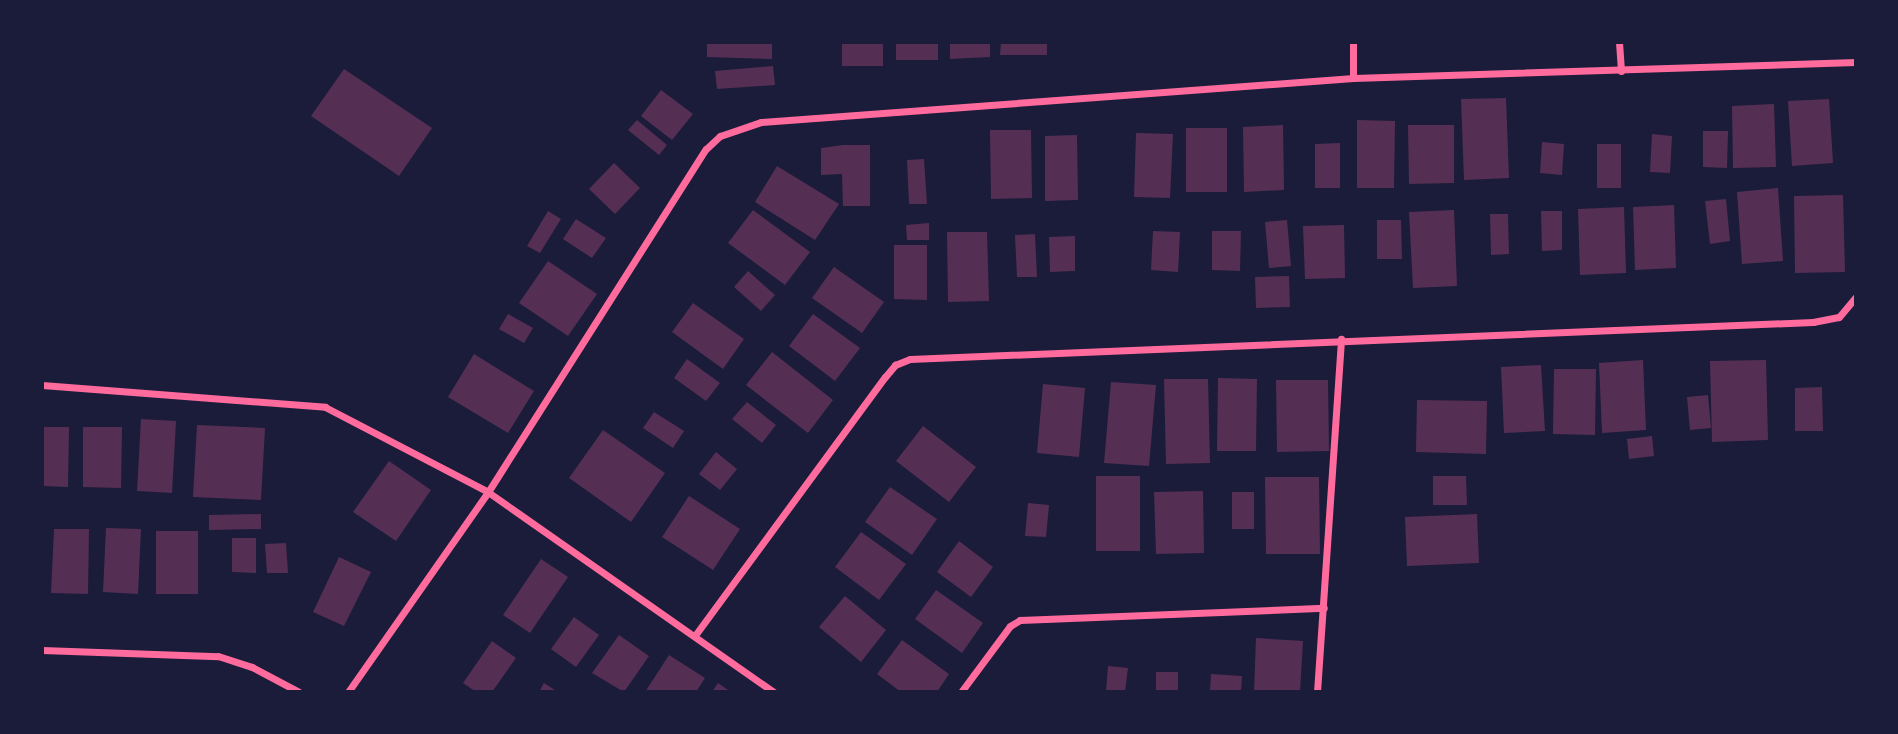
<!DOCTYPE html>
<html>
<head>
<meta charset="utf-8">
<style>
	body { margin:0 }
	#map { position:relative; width:1898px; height:734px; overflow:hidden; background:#1b1b3a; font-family:"Asap Condensed",sans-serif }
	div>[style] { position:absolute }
	.building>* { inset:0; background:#542f53 }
	.minor>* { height:7px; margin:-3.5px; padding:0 3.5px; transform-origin:3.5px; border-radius:3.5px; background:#ff6b9d }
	span { translate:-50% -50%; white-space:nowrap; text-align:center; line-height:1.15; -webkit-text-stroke:5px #1b1b3a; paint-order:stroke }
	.frame { position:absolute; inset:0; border:44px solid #1b1b3a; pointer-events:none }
</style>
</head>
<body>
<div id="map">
	<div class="building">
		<div style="clip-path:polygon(707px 42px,772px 42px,772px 59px,707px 57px)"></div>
		<div style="clip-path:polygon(842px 42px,883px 42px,883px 66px,842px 66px)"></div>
		<div style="clip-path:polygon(896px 42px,938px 42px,938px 60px,896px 60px)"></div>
		<div style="clip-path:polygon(950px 42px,990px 42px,990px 57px,950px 59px)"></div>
		<div style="clip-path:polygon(1001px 42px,1047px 42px,1047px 55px,1000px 55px)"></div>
		<div style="clip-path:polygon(773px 66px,775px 85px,717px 89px,715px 71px)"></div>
		<div style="clip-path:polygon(344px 69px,432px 128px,399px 176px,311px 116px)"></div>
		<div style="clip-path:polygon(661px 90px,693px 114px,672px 140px,641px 116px)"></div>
		<div style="clip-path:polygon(1506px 98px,1509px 178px,1464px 180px,1461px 99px)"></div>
		<div style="clip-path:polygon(1829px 99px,1833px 163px,1792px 166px,1788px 101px)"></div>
		<div style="clip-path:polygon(1774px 104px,1776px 167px,1733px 168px,1732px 106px)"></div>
		<div style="clip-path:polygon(637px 120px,667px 145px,659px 155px,628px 130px)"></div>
		<div style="clip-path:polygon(1357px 120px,1395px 121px,1394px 188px,1357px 188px)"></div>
		<div style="clip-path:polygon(1283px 125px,1284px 190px,1244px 192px,1243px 127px)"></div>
		<div style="clip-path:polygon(1408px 125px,1454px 125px,1454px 183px,1409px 184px)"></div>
		<div style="clip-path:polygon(1186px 128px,1227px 128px,1227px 192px,1186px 192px)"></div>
		<div style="clip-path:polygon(990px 130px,1031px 130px,1032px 198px,991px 199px)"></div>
		<div style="clip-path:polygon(1703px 131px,1728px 131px,1727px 168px,1703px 167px)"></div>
		<div style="clip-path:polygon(1136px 133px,1173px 134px,1170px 198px,1134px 197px)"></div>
		<div style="clip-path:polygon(1652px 134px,1672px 136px,1670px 173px,1650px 172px)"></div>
		<div style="clip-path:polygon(1077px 135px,1078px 200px,1045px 201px,1045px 136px)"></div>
		<div style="clip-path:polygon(1542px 142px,1564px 144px,1562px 175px,1540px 173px)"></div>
		<div style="clip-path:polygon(1340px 143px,1340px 188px,1315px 188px,1315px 144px)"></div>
		<div style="clip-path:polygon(1597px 144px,1621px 144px,1621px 188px,1597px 188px)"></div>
		<div style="clip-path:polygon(843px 145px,870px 145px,870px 206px,843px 206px,842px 174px,821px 175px,821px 148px)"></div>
		<div style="clip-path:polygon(924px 159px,927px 204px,909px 204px,907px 160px)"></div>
		<div style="clip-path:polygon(614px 163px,640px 188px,615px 214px,589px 189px)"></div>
		<div style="clip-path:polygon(777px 166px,839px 204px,815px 240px,755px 202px)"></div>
		<div style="clip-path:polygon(1778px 188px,1783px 261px,1742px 264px,1737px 192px)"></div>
		<div style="clip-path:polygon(1843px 195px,1845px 272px,1795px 273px,1794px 196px)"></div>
		<div style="clip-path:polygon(1726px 199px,1730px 241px,1710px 244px,1705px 201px)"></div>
		<div style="clip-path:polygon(1674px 205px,1676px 268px,1635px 270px,1633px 207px)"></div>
		<div style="clip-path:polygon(1624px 207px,1626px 273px,1580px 275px,1578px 209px)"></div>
		<div style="clip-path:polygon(753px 210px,810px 252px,785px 285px,728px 243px)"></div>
		<div style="clip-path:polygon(1454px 210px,1457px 286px,1413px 288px,1409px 212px)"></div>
		<div style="clip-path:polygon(548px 211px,561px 219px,540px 253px,527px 246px)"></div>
		<div style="clip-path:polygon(1541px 211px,1562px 211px,1562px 250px,1542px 251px)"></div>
		<div style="clip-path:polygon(1490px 214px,1508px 214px,1509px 254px,1491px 255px)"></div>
		<div style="clip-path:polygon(576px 219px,606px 238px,592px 258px,563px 239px)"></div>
		<div style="clip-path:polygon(1287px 220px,1291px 266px,1269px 268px,1265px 222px)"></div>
		<div style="clip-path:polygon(1377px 220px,1401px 220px,1402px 259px,1377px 259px)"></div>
		<div style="clip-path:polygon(929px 223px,929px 240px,907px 240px,906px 225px)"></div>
		<div style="clip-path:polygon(1344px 225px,1345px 278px,1305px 279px,1303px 226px)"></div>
		<div style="clip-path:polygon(1153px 231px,1180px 232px,1178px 272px,1151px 270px)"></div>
		<div style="clip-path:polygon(1212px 231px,1241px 231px,1240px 271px,1212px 270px)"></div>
		<div style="clip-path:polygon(947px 232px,987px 232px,989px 301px,948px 302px)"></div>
		<div style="clip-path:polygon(1035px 234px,1037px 277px,1017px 277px,1015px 235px)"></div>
		<div style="clip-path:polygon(1075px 236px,1075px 271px,1050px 272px,1049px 237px)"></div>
		<div style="clip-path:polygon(894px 245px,927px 245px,927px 300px,894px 299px)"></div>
		<div style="clip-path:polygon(548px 261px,597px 294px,568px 336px,519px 303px)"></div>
		<div style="clip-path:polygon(834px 267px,884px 302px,862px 333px,812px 298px)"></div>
		<div style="clip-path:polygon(748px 271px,775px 295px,761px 311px,734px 287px)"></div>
		<div style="clip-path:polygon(1289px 276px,1290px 307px,1256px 308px,1255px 277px)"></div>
		<div style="clip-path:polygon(693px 303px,744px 339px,723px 369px,672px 332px)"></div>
		<div style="clip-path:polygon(508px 314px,533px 328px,524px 343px,499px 329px)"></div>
		<div style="clip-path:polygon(813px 314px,860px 348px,835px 381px,789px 346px)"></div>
		<div style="clip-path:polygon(772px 352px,833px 400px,808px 433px,746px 385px)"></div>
		<div style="clip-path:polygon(474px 354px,534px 391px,508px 433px,448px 397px)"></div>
		<div style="clip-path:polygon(687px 359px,720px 383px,706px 401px,674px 378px)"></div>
		<div style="clip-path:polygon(1643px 360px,1646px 430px,1602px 433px,1599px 363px)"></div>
		<div style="clip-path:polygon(1766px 360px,1768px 440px,1712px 442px,1710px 361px)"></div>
		<div style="clip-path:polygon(1541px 365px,1545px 431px,1504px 433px,1501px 367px)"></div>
		<div style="clip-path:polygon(1554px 369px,1596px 369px,1595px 435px,1553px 434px)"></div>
		<div style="clip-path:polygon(1218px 378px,1257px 379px,1256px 451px,1217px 451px)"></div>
		<div style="clip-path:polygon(1164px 379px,1208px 379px,1210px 463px,1166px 464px)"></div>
		<div style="clip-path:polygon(1276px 380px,1328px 380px,1329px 451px,1277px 452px)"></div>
		<div style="clip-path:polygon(1111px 382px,1156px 385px,1149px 466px,1104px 463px)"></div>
		<div style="clip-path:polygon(1043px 384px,1085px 388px,1079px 457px,1037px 453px)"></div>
		<div style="clip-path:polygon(1822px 387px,1823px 431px,1795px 431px,1795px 388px)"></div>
		<div style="clip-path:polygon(1708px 395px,1711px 428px,1690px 430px,1687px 397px)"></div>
		<div style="clip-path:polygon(1417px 400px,1487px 401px,1486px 454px,1416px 452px)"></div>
		<div style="clip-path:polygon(747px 402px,776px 425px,762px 443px,732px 419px)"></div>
		<div style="clip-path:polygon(654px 412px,684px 431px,673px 448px,643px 428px)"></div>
		<div style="clip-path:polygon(141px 419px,176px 421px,172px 493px,137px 491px)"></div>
		<div style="clip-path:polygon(197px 425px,265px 428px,261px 500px,193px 497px)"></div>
		<div style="clip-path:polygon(923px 426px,976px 467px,949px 502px,896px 461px)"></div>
		<div style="clip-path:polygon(42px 427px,69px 427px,68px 487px,42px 486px)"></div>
		<div style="clip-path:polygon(83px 427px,122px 427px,121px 488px,83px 487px)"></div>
		<div style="clip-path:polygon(603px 430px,665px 473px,631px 522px,569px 478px)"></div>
		<div style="clip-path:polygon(1652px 436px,1654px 456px,1629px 459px,1627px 439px)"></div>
		<div style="clip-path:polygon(716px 452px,737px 469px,720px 490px,699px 474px)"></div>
		<div style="clip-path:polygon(389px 461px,431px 490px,396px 541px,353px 512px)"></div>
		<div style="clip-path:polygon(1096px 476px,1140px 476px,1140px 551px,1096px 551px)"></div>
		<div style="clip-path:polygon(1433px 476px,1466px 476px,1467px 505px,1433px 505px)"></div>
		<div style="clip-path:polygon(1265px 477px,1319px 477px,1320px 554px,1266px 554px)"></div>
		<div style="clip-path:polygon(890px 487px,937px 519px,912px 555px,865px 522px)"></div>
		<div style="clip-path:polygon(1203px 491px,1204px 553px,1156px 554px,1154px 492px)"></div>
		<div style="clip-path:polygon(1232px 492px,1254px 492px,1254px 529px,1232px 529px)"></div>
		<div style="clip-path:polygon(689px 496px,740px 529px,713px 570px,662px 537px)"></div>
		<div style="clip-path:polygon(1028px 503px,1049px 505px,1046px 537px,1025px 536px)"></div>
		<div style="clip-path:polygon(261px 514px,261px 529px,209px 530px,209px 515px)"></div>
		<div style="clip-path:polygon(1477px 514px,1479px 563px,1407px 566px,1405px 517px)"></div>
		<div style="clip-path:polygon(106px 528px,141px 529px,138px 594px,103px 592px)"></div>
		<div style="clip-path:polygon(54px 529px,89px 529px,88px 594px,51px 593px)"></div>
		<div style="clip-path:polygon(156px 531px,198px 531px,198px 594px,156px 594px)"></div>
		<div style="clip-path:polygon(861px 532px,906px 564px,879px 600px,835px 567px)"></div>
		<div style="clip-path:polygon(232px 538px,256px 538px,256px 573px,232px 572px)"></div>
		<div style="clip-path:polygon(959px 541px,993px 567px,971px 597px,937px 572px)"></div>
		<div style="clip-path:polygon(286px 543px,288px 573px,267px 573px,265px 544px)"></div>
		<div style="clip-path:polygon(339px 557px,371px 572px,344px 626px,313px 612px)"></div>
		<div style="clip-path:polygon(541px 559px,568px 577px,530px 633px,503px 615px)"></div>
		<div style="clip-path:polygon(936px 590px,983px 623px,962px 653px,915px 619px)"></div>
		<div style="clip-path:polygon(845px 596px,886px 630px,861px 662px,819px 627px)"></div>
		<div style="clip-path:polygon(574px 617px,599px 635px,576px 667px,551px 649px)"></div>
		<div style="clip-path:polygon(619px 635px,649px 656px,624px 692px,592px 673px)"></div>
		<div style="clip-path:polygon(1256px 638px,1303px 641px,1300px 692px,1254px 692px)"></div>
		<div style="clip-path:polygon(902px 640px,949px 674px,937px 692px,901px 692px,877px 674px)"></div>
		<div style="clip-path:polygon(492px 641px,516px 658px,492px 692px,476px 692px,463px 683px)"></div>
		<div style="clip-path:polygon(669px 655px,705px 678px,696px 692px,645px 692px)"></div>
		<div style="clip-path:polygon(1108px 666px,1128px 668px,1125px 692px,1106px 692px)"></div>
		<div style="clip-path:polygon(1156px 672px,1178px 672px,1178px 692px,1156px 692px)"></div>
		<div style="clip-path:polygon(1211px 674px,1242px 676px,1241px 692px,1210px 692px)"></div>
		<div style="clip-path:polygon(544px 683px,558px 692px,539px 692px)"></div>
		<div style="clip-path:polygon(718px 683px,731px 692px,712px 692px)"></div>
	</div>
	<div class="minor">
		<div style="left:1353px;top:42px;width:36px;rotate:90deg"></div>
		<div style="left:1619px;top:42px;width:29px;rotate:86deg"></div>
		<div style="left:42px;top:385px;width:284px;rotate:4.4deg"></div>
		<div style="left:325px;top:407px;width:184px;rotate:27.5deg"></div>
		<div style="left:488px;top:492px;width:349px;rotate:35deg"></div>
		<div style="left:696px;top:634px;width:319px;rotate:-53.7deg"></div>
		<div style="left:885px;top:377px;width:16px;rotate:-50deg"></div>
		<div style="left:895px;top:365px;width:16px;rotate:-22deg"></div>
		<div style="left:910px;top:359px;width:904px;rotate:-2.35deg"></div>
		<div style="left:1813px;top:322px;width:26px;rotate:-11deg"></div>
		<div style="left:1839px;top:317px;width:26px;rotate:-50deg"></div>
		<div style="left:42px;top:650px;width:176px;rotate:2deg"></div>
		<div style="left:218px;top:656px;width:36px;rotate:18deg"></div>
		<div style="left:252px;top:667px;width:53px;rotate:28deg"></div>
		<div style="left:348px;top:692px;width:244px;rotate:-55deg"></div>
		<div style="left:488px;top:492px;width:406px;rotate:-57.6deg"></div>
		<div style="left:706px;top:149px;width:19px;rotate:-43deg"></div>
		<div style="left:720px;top:136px;width:43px;rotate:-18.9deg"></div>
		<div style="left:761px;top:122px;width:594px;rotate:-4.25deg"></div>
		<div style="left:1353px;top:78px;width:503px;rotate:-1.82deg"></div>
		<div style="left:961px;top:692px;width:82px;rotate:-53.4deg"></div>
		<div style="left:1010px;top:626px;width:12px;rotate:-31deg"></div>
		<div style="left:1020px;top:620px;width:304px;rotate:-2.3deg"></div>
		<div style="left:1317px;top:692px;width:354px;rotate:-86.1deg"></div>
	</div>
	<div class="frame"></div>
</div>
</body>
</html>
